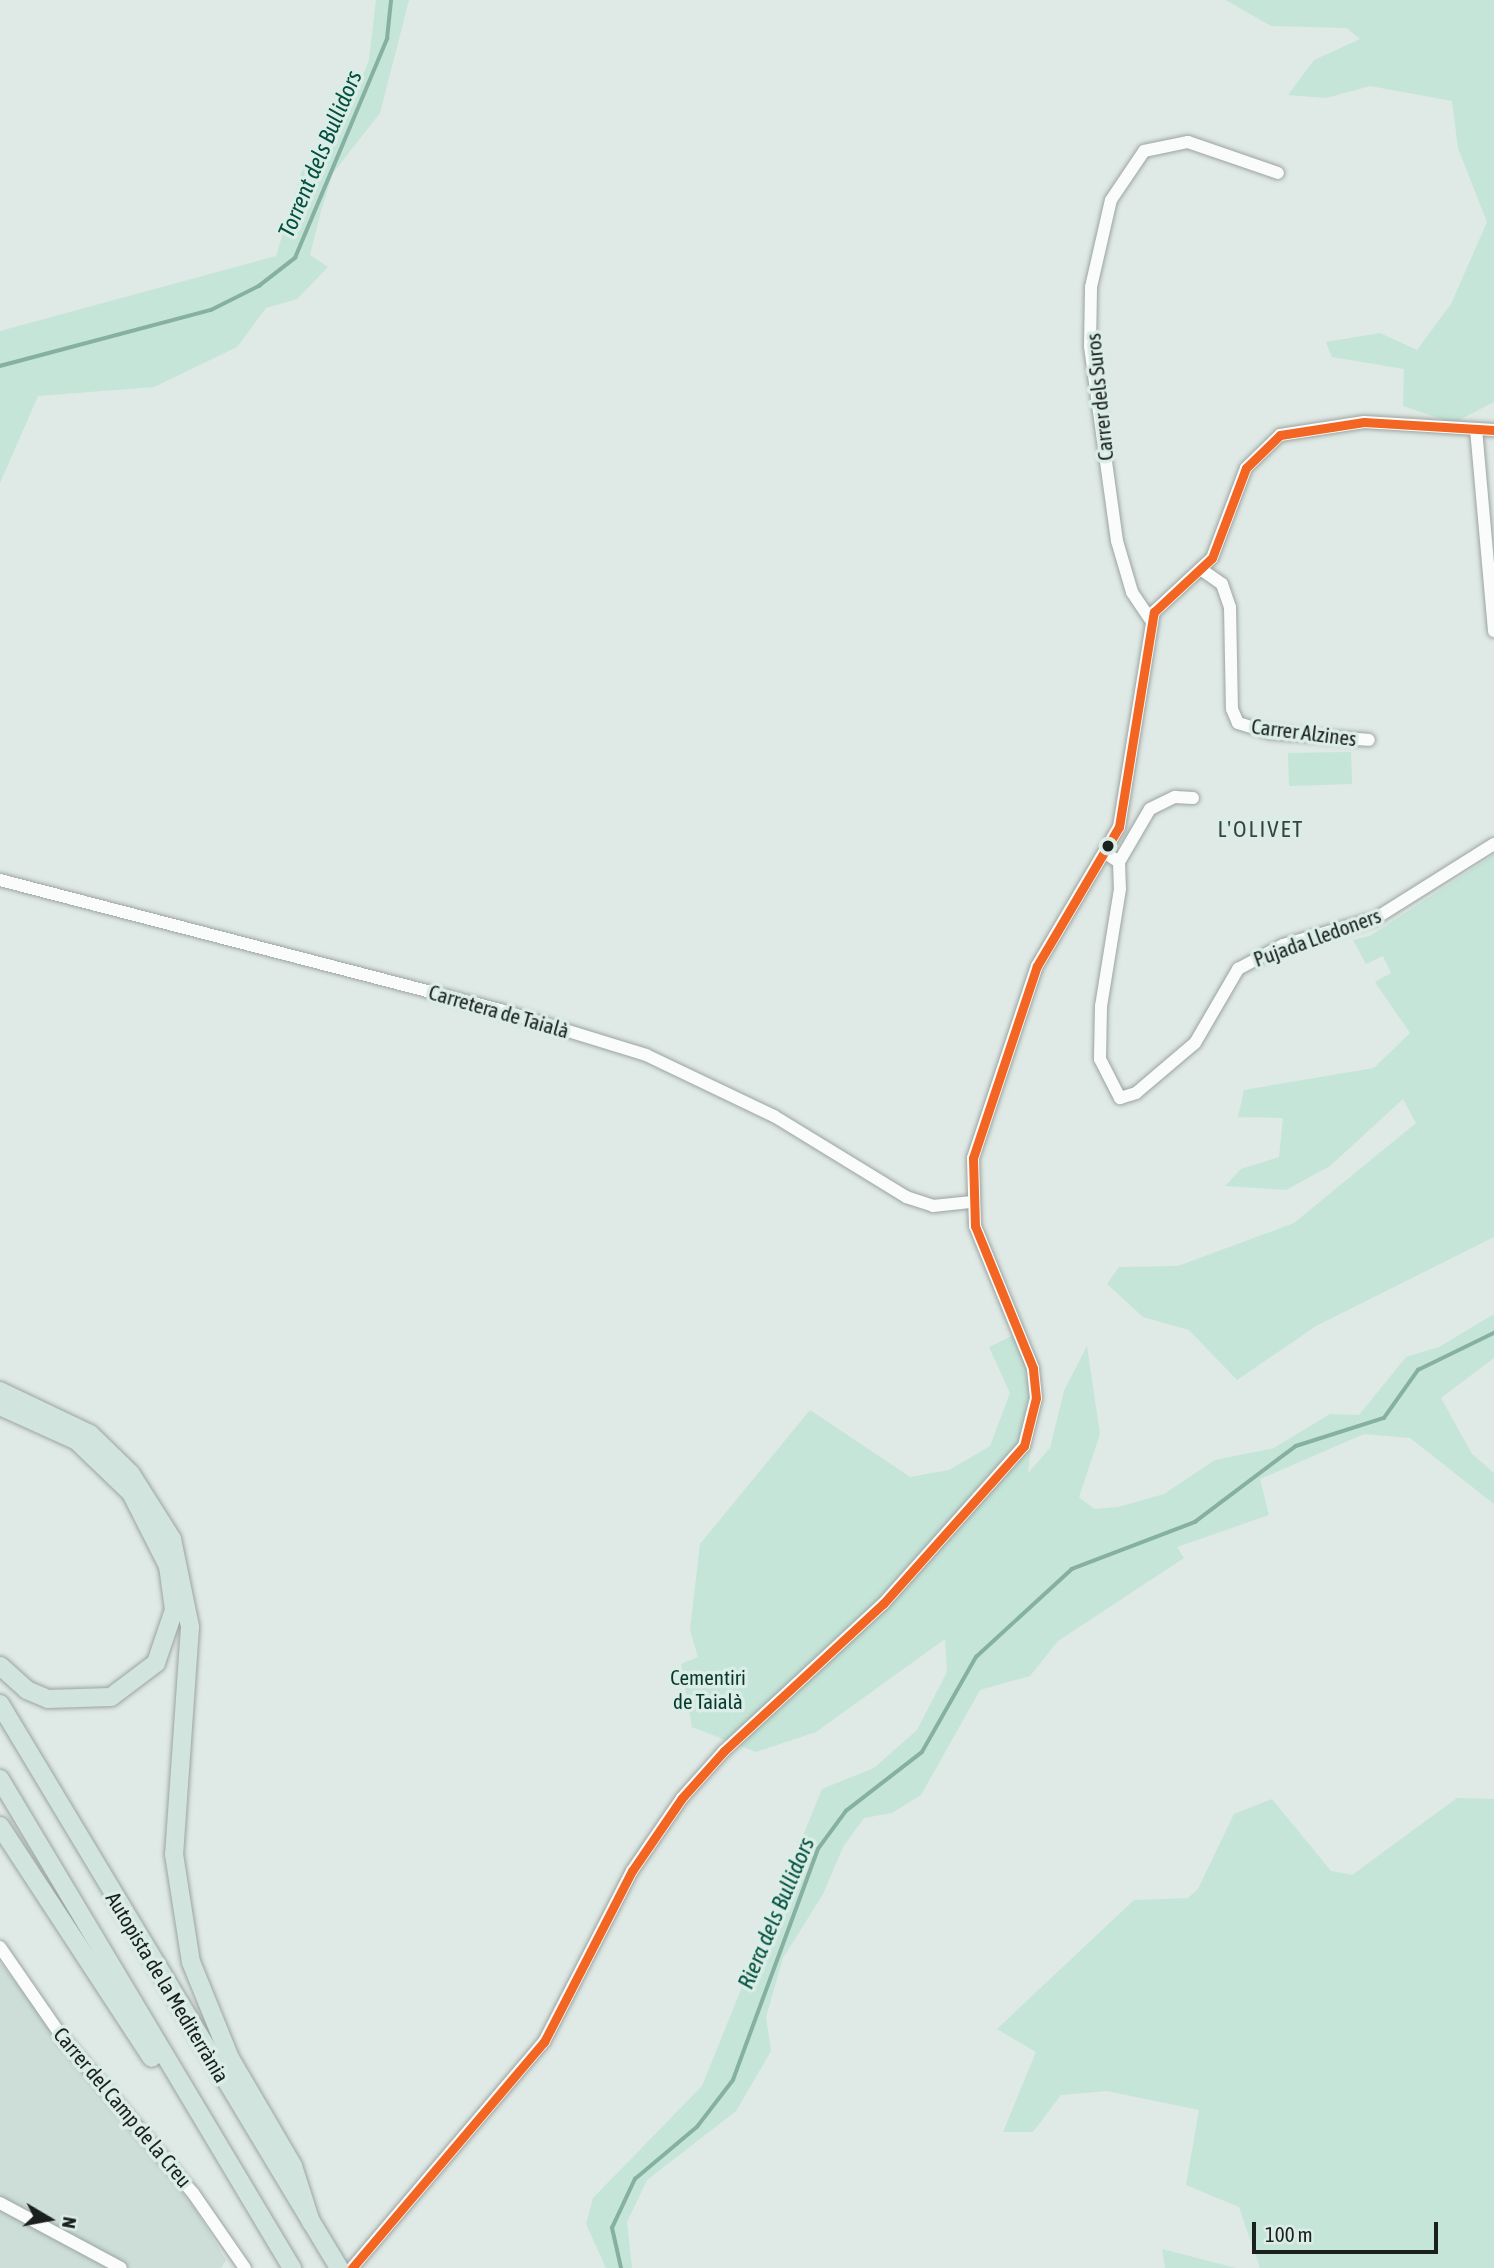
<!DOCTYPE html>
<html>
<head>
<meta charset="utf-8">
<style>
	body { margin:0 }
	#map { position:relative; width:1494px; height:2268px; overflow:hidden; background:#dfe9e5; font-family:"Asap Condensed",sans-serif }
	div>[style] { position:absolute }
	.built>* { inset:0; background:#ccded7 }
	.green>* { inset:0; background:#c5e5d9 }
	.stream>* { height:3.5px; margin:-1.75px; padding:0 1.75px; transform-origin:1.75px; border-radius:1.75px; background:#86b0a1 }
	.roads { filter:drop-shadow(0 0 2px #9ca4a1) drop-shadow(0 0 2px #9ca4a1) }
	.minor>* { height:12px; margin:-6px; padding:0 6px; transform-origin:6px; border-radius:6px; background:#fafcfb }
	.highway>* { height:18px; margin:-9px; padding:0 9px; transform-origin:9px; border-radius:9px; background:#d1e4de }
	.bus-1>* { height:9px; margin:-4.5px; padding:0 4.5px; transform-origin:4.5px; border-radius:4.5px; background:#f26522 }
	.dots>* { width:19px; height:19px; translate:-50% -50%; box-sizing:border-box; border:4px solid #dbede6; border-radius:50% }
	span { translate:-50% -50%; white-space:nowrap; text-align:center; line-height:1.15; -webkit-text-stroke:7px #dbede6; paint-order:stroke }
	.street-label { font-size:21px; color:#19201d }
	.park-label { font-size:21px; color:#06392c }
	.water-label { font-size:23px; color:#00513e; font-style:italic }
	.neighbourhood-label { font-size:23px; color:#35443e; letter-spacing:2px }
	.north { position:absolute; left:14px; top:2184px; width:70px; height:70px; -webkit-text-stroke:5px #dbede6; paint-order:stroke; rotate:100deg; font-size:19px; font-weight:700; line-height:28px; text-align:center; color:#19201d }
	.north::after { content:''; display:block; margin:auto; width:24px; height:32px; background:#19201d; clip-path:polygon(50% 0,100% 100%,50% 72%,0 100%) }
	.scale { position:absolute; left:1252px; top:2222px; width:186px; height:32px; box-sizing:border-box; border:4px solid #19201d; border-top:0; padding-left:9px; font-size:21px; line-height:24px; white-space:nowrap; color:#19201d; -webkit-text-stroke:5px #dbede6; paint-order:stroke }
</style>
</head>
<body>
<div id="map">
	<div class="built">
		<div style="clip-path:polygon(0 1963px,195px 2209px,226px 2260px,221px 2268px,0 2268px)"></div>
	</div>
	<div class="green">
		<div style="clip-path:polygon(376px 0,409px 0,380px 113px,333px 173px,321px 211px,310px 255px,328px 267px,297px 299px,266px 308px,237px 347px,154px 387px,38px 396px,0 483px,0 331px,276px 256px,302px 171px,342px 127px,369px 60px)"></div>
		<div style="clip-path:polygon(1226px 0,1494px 0,1494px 402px,1453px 423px,1403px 406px,1404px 369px,1332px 357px,1326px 342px,1380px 333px,1417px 350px,1451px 304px,1487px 222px,1458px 148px,1452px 101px,1370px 86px,1326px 98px,1288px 95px,1314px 60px,1360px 39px,1347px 28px,1271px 26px)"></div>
		<div style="clip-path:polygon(1351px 752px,1352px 784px,1289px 786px,1288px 753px)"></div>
		<div style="clip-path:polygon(1494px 855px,1494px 1237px,1316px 1326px,1237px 1380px,1189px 1330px,1143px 1317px,1107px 1284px,1119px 1267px,1178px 1266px,1294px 1223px,1416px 1123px,1403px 1099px,1330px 1166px,1286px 1190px,1225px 1186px,1241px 1169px,1279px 1157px,1283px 1118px,1238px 1117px,1244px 1090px,1374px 1068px,1410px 1033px,1375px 982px,1391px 973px,1383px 956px,1366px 964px,1353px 940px,1370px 936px)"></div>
		<div style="clip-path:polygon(1494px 1314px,1494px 1358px,1441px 1398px,1472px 1454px,1494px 1473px,1494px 1504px,1410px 1438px,1364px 1434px,1260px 1479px,1269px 1515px,1177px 1547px,1184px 1558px,1058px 1641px,1030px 1676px,980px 1690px,921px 1795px,892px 1813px,864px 1818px,843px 1847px,823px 1894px,783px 1958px,766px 2017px,771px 2051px,736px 2111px,647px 2180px,627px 2222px,632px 2268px,606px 2268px,586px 2224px,593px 2198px,702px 2086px,822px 1789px,874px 1768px,917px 1730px,947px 1672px,945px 1639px,816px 1732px,756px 1752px,692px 1727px,681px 1664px,698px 1657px,690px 1630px,700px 1544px,810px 1410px,910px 1477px,949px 1470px,990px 1446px,1010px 1393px,989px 1347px,1020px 1332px,1039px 1376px,1028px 1473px,1050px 1448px,1064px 1391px,1087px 1346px,1100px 1434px,1079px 1497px,1094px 1509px,1118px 1507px,1164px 1494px,1215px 1460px,1274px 1448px,1330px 1414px,1359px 1415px,1406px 1357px,1439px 1347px)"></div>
		<div style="clip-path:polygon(1457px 1798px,1494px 1799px,1494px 2268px,1260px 2268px,1239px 2207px,1186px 2185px,1199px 2110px,1107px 2091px,1061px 2095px,1033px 2132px,1003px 2132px,1036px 2052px,997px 2029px,1134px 1900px,1188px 1898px,1198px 1889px,1234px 1814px,1272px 1799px,1331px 1871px,1352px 1875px)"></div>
		<div style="clip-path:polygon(1162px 2249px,1236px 2268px,1165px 2268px)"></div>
	</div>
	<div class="stream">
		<div style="left:0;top:366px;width:218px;rotate:-14.9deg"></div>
		<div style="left:211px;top:310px;width:54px;rotate:-26.6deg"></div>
		<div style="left:259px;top:286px;width:46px;rotate:-37.9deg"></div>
		<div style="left:295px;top:258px;width:238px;rotate:-67.2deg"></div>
		<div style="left:387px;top:39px;width:39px;rotate:-84deg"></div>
		<div style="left:621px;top:2268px;width:41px;rotate:-102.7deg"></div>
		<div style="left:612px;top:2228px;width:54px;rotate:-64.9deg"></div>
		<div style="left:635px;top:2179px;width:81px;rotate:-40deg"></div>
		<div style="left:697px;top:2127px;width:59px;rotate:-52.5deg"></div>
		<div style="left:733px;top:2080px;width:246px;rotate:-69.8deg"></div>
		<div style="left:818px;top:1849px;width:47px;rotate:-53.6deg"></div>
		<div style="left:846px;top:1811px;width:96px;rotate:-37.8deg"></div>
		<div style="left:922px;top:1752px;width:109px;rotate:-60.4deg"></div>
		<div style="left:976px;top:1657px;width:130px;rotate:-42.5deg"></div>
		<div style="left:1072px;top:1569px;width:132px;rotate:-20.9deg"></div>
		<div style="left:1195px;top:1522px;width:126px;rotate:-37deg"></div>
		<div style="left:1296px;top:1446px;width:92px;rotate:-17.7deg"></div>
		<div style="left:1384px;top:1418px;width:59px;rotate:-54.7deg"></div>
		<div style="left:1418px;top:1370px;width:85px;rotate:-26deg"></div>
	</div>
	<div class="roads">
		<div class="minor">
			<div style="left:1476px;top:429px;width:203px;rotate:84.9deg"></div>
			<div style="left:1202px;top:570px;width:24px;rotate:35deg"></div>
			<div style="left:1222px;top:584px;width:24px;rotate:71deg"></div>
			<div style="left:1230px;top:607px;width:102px;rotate:88.9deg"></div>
			<div style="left:1232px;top:709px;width:15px;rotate:67deg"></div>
			<div style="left:1238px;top:723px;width:34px;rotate:17deg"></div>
			<div style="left:1270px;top:733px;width:99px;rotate:4deg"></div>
			<div style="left:1150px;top:619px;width:32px;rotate:-124deg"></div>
			<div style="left:1132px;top:592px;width:53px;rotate:-106.4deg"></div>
			<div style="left:1117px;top:541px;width:197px;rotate:-97.9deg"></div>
			<div style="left:1090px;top:346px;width:59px;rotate:-89deg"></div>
			<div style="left:1091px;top:287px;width:89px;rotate:-77.1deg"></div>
			<div style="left:1111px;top:200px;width:59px;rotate:-56deg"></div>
			<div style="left:1144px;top:151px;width:45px;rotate:-11.6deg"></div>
			<div style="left:1188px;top:142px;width:95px;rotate:19deg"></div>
			<div style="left:1107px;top:854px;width:14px;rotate:34deg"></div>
			<div style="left:1119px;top:862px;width:27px;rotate:88deg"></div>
			<div style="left:1120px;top:889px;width:119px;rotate:99.2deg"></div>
			<div style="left:1101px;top:1006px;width:53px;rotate:91.1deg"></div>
			<div style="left:1100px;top:1059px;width:44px;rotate:62.9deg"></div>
			<div style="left:1120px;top:1098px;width:17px;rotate:-17deg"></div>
			<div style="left:1136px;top:1093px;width:77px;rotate:-40.3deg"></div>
			<div style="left:1195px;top:1043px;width:86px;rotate:-59.8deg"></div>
			<div style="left:1238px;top:969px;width:51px;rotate:-28.1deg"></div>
			<div style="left:1283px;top:945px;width:97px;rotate:-16.2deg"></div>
			<div style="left:1376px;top:918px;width:139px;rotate:-32.1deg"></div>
			<div style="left:1119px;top:862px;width:61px;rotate:-59.7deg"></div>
			<div style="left:1150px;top:809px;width:28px;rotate:-26deg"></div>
			<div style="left:1175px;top:797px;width:18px;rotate:3deg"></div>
			<div style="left:0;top:880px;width:517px;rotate:14.57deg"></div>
			<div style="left:500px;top:1010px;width:153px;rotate:17.1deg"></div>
			<div style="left:646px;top:1055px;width:142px;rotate:25.5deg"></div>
			<div style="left:774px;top:1116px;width:155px;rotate:31.5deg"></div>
			<div style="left:906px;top:1197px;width:28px;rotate:18deg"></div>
			<div style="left:933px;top:1206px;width:37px;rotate:-6deg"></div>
			<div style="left:0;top:1947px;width:109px;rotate:55.4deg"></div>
			<div style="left:62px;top:2037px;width:204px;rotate:50deg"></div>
			<div style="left:193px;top:2193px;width:91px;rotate:55.3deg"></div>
			<div style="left:0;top:2203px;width:137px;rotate:28.2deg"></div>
			<div style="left:352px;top:2268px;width:297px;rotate:-49.7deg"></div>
			<div style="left:544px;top:2042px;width:192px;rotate:-62.8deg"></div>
			<div style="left:632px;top:1871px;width:88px;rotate:-55.6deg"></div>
			<div style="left:682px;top:1798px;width:63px;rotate:-48.2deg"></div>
			<div style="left:724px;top:1751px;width:217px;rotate:-42.8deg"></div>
			<div style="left:883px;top:1604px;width:212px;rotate:-48.3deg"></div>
			<div style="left:1024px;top:1446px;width:49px;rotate:-76deg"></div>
			<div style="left:1036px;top:1398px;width:30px;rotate:-96deg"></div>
			<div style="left:1033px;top:1368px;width:153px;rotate:-112.2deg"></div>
			<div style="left:975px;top:1226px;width:68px;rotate:-91.7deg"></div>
			<div style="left:973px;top:1158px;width:202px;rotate:-71.6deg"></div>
			<div style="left:1037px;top:966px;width:161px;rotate:-59.5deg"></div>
			<div style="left:1119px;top:827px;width:218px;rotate:-80.8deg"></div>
			<div style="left:1154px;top:612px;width:79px;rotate:-43deg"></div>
			<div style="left:1212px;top:558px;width:96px;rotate:-69.3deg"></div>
			<div style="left:1246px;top:468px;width:47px;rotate:-44.1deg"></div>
			<div style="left:1280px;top:435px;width:85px;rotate:-8.8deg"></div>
			<div style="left:1364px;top:422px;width:130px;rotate:3.5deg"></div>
		</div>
		<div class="highway">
			<div style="left:0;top:1391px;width:100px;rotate:25.5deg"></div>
			<div style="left:90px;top:1434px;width:57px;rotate:44.3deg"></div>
			<div style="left:131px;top:1474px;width:77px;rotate:57.8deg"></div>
			<div style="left:172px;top:1539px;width:90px;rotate:78.4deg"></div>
			<div style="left:190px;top:1627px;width:228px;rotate:94deg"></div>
			<div style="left:174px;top:1854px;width:109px;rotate:81.1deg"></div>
			<div style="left:191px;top:1962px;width:104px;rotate:67.9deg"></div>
			<div style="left:230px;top:2058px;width:125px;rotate:59.7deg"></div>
			<div style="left:293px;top:2166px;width:59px;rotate:72.2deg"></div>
			<div style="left:0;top:1406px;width:85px;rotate:24.4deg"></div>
			<div style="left:77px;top:1441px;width:75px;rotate:43.9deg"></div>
			<div style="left:131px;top:1493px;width:82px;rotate:63.1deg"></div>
			<div style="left:168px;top:1566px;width:44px;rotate:82.2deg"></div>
			<div style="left:174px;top:1610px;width:56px;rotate:108.8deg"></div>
			<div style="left:156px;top:1663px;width:56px;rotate:142.9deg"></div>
			<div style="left:111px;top:1697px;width:63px;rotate:178.2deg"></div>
			<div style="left:48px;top:1699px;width:23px;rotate:-157deg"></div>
			<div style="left:27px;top:1690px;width:36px;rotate:-138deg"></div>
			<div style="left:0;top:1704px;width:658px;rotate:58.99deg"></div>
			<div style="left:0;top:1779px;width:570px;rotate:59.16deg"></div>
			<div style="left:0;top:1826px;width:277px;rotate:56.8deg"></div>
		</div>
	</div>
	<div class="bus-1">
		<div style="left:352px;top:2268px;width:297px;rotate:-49.7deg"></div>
		<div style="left:544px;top:2042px;width:192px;rotate:-62.8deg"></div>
		<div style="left:632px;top:1871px;width:88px;rotate:-55.6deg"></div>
		<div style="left:682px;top:1798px;width:63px;rotate:-48.2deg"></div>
		<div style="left:724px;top:1751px;width:217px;rotate:-42.8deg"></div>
		<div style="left:883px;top:1604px;width:212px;rotate:-48.3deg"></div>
		<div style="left:1024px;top:1446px;width:49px;rotate:-76deg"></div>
		<div style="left:1036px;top:1398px;width:30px;rotate:-96deg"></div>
		<div style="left:1033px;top:1368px;width:153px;rotate:-112.2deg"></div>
		<div style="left:975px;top:1226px;width:68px;rotate:-91.7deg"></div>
		<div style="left:973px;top:1158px;width:202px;rotate:-71.6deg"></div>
		<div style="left:1037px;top:966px;width:161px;rotate:-59.5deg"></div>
		<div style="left:1119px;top:827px;width:218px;rotate:-80.8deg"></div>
		<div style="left:1154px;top:612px;width:79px;rotate:-43deg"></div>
		<div style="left:1212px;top:558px;width:96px;rotate:-69.3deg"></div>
		<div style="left:1246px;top:468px;width:47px;rotate:-44.1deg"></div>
		<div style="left:1280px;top:435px;width:85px;rotate:-8.8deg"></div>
		<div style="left:1364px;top:422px;width:130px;rotate:3.5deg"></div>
	</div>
	<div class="dots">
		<div style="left:1108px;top:846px;background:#19201d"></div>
	</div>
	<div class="street-label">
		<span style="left:1099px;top:397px;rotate:-96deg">Carrer dels Suros</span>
		<span style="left:1304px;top:732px;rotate:7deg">Carrer Alzines</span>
		<span style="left:1317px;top:937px;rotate:-20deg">Pujada Lledoners</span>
		<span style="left:499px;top:1011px;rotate:16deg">Carretera de Taialà</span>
		<span style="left:168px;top:1987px;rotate:59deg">Autopista de la Mediterrània</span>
		<span style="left:123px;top:2107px;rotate:50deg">Carrer del Camp de la Creu</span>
	</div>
	<div class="park-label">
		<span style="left:708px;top:1689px">Cementiri<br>de Taialà</span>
	</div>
	<div class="water-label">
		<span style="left:320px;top:154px;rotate:-67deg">Torrent dels Bullidors</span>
		<span style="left:776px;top:1913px;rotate:-67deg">Riera dels Bullidors</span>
	</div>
	<div class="neighbourhood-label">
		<span style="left:1261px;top:829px">L'OLIVET</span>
	</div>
	<div class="north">N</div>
	<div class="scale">100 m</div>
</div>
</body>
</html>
